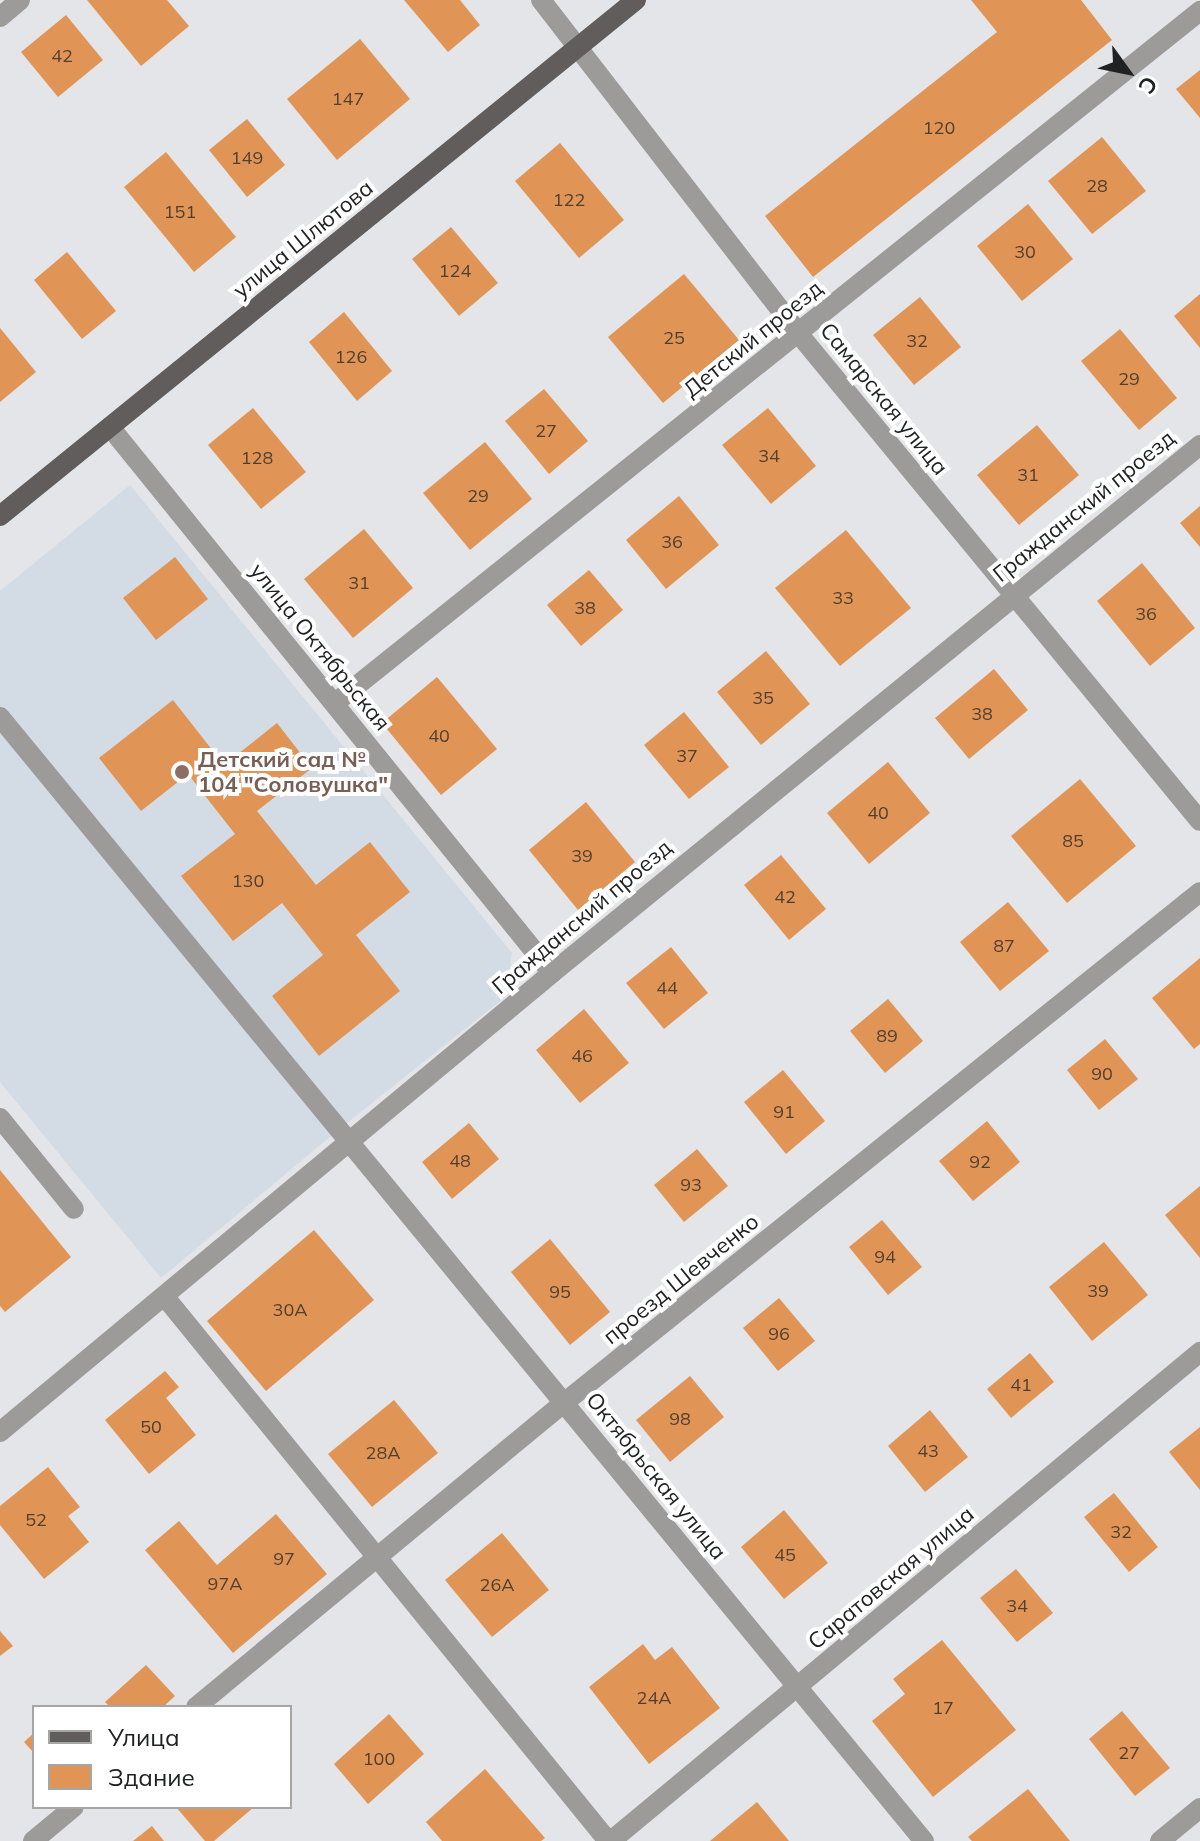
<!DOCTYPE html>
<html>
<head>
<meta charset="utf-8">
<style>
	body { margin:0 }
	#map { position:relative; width:1200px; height:1841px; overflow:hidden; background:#e3e5e8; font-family:Mulish,sans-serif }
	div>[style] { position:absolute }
	.built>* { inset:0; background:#d3dbe4 }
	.building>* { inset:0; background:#e09556 }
	.minor>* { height:20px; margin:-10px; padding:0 10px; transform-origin:10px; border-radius:10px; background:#9c9b9a }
	.major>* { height:20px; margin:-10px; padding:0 10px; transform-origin:10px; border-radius:10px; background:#605d5c }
	.dots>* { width:22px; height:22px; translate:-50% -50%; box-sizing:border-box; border:4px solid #fff; border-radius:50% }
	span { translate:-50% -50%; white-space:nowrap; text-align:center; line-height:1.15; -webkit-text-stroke:8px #fff; paint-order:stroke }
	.number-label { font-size:18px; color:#503e2f }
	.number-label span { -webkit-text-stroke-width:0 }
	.street-label { font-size:22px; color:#202122 }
	.education-label { font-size:22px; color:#785e54; font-weight:700 }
	.left { translate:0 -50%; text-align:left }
	.legend { position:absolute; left:32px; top:1705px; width:260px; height:104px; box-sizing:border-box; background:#fff; border:2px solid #a6a6a7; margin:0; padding:10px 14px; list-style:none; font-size:24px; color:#202122 }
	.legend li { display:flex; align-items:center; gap:16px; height:40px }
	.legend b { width:40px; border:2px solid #a6a6a7 }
	.north { position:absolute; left:1088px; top:32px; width:80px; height:80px; -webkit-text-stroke:6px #fff; paint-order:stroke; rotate:123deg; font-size:22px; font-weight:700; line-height:32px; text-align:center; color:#202122 }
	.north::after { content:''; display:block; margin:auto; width:28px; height:36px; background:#202122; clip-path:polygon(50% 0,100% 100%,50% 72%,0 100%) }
</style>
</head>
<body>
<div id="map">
	<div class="built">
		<div style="clip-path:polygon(130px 485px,512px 953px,505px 997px,337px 1131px,161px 1278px,0 1082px,0 591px)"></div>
	</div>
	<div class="building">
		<div style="clip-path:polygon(87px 0,167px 0,189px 26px,141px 66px)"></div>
		<div style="clip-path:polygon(404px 0,460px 0,480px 25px,448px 52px)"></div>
		<div style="clip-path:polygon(971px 0,1081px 0,1112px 40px,813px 277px,765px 216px,997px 32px)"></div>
		<div style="clip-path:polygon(66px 15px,103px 60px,58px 97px,21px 52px)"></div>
		<div style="clip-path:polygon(360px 39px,410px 99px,337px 160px,287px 99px)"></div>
		<div style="clip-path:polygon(1200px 70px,1200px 118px,1176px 89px)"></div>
		<div style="clip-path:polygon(247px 119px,285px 165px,247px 197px,209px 150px)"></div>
		<div style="clip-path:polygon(1102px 137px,1146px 191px,1092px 234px,1048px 181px)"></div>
		<div style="clip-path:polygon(560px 143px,624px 220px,579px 258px,515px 181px)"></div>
		<div style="clip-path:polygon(166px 152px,236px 237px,194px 272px,124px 187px)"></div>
		<div style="clip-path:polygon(1028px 204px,1073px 259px,1022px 301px,977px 246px)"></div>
		<div style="clip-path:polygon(451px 227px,498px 283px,459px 316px,412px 259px)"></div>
		<div style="clip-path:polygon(67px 252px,116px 311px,82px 339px,34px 280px)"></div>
		<div style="clip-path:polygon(684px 274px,739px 340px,663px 403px,608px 337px)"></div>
		<div style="clip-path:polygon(1200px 294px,1200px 348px,1174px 316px)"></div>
		<div style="clip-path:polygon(920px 297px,961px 347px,914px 385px,873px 335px)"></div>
		<div style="clip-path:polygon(344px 312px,392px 371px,357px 401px,309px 342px)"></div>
		<div style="clip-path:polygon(0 328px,36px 372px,0 402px)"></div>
		<div style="clip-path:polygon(1120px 329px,1177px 398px,1139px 430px,1081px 361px)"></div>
		<div style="clip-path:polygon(544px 389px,588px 441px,549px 474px,505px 421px)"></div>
		<div style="clip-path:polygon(253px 408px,306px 472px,261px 509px,208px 445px)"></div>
		<div style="clip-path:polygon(768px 408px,816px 466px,771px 504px,722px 445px)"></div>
		<div style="clip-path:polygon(1037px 425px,1079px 475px,1019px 525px,977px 475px)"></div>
		<div style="clip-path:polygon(485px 442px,532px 499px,470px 550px,423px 493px)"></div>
		<div style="clip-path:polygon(679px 496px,719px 545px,666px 589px,626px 540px)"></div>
		<div style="clip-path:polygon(1200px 506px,1200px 547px,1180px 523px)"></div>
		<div style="clip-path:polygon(364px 529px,413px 588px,353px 638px,304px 579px)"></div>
		<div style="clip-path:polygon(846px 530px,911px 608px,840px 666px,775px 588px)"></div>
		<div style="clip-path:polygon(175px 557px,208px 599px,156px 640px,123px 598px)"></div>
		<div style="clip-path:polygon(1142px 563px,1195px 628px,1150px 666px,1097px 601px)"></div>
		<div style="clip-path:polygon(589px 570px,623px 610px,581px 646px,547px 605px)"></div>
		<div style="clip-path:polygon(766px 651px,810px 704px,761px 745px,717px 692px)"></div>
		<div style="clip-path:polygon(994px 669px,1028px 710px,969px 759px,935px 718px)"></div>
		<div style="clip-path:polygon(437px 677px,497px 749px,441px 795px,382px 723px)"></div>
		<div style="clip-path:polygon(173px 700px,224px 765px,277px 723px,312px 768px,257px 811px,316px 885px,370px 842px,410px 892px,356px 935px,400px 991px,319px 1056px,272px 996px,323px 955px,282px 903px,233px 941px,181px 876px,235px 834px,188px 774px,141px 811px,99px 758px)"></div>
		<div style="clip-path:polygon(684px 712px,729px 767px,689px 799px,644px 745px)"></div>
		<div style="clip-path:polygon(888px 762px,930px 813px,869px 864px,827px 813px)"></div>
		<div style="clip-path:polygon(1080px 779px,1136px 846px,1067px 903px,1011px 836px)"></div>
		<div style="clip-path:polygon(586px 802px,635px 862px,578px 910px,529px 850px)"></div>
		<div style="clip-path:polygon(781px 855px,826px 909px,789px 940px,744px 885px)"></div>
		<div style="clip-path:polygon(1008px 902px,1049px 951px,1000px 991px,960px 942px)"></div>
		<div style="clip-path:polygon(671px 947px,708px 993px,664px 1029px,626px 983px)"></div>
		<div style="clip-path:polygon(1200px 958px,1200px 1044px,1194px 1049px,1152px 998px)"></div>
		<div style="clip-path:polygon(888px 999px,923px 1041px,885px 1073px,850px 1031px)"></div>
		<div style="clip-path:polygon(584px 1009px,629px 1063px,580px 1103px,536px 1050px)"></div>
		<div style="clip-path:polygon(1105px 1039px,1138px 1079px,1099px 1110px,1067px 1070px)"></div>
		<div style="clip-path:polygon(783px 1070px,825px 1121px,786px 1154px,744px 1102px)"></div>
		<div style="clip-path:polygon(987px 1121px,1020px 1162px,973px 1201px,939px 1161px)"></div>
		<div style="clip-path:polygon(469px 1123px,499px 1159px,452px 1199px,422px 1162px)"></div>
		<div style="clip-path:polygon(697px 1149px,728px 1186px,684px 1222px,654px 1185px)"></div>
		<div style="clip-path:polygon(0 1170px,71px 1257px,5px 1312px,0 1306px)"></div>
		<div style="clip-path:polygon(1200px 1186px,1200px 1258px,1165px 1215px)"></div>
		<div style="clip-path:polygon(882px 1220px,922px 1267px,888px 1295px,849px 1247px)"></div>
		<div style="clip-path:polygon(314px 1230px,374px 1300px,266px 1391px,207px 1321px)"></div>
		<div style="clip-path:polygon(550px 1239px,610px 1312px,570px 1345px,511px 1272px)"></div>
		<div style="clip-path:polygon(1104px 1242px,1148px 1295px,1092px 1341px,1049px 1287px)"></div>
		<div style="clip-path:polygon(779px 1298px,815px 1341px,778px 1371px,743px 1328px)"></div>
		<div style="clip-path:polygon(1030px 1353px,1054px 1382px,1011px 1418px,987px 1389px)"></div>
		<div style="clip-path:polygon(165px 1371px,179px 1387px,166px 1398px,196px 1435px,149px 1474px,105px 1420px)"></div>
		<div style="clip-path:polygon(690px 1376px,724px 1417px,670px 1462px,636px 1420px)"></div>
		<div style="clip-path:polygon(394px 1400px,438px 1453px,372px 1507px,328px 1454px)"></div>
		<div style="clip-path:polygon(930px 1410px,968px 1457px,925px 1492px,888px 1446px)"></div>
		<div style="clip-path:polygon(1200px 1427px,1200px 1490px,1169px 1452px)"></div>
		<div style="clip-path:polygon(48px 1467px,80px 1507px,68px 1516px,89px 1542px,44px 1579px,0 1525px,0 1506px)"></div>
		<div style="clip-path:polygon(1114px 1493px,1158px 1547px,1129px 1572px,1084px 1517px)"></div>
		<div style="clip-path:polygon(784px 1510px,828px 1563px,784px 1599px,741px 1547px)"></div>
		<div style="clip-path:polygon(276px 1514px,327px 1574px,233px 1653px,145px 1550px,179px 1521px,217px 1565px)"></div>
		<div style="clip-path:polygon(502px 1533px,549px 1590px,492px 1637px,445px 1580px)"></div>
		<div style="clip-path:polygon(1016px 1569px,1053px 1613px,1017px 1642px,980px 1598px)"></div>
		<div style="clip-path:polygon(0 1631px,13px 1646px,0 1656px)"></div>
		<div style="clip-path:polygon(942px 1640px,1016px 1730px,933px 1797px,872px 1721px,905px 1694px,893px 1679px)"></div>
		<div style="clip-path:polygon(643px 1644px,655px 1660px,672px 1647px,720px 1708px,649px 1764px,589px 1687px)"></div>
		<div style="clip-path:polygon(146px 1665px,175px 1696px,163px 1707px,110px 1707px,105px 1702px)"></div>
		<div style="clip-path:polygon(1122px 1711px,1170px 1768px,1135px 1796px,1089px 1739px)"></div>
		<div style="clip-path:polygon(389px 1714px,424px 1754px,368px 1804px,334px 1764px)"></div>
		<div style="clip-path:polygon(34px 1733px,34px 1753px,24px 1742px)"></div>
		<div style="clip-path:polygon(485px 1769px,545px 1838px,541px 1841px,442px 1841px,426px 1822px)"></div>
		<div style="clip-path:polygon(1028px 1789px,1070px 1841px,972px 1841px,968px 1837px)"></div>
		<div style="clip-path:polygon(757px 1802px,789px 1841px,710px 1841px)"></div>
		<div style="clip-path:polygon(176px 1807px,254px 1807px,214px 1841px,205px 1841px)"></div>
		<div style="clip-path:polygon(152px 1826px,164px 1841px,133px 1841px)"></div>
	</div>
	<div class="minor">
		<div style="left:541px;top:0;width:421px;rotate:52.3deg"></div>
		<div style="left:798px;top:333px;width:632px;rotate:50.52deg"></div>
		<div style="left:0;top:17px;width:26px;rotate:-40deg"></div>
		<div style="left:110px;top:427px;width:702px;rotate:51.01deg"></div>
		<div style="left:335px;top:703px;width:1108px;rotate:-38.66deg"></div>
		<div style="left:0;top:717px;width:1455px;rotate:50.58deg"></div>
		<div style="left:0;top:1118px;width:117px;rotate:50.9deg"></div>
		<div style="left:165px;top:1297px;width:702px;rotate:50.84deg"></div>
		<div style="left:0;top:1432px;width:718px;rotate:-39.74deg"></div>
		<div style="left:552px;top:973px;width:836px;rotate:-39.17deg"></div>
		<div style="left:196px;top:1707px;width:479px;rotate:-39.6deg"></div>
		<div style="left:565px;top:1402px;width:814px;rotate:-38.77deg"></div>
		<div style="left:33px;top:1841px;width:53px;rotate:-39.7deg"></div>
		<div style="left:611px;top:1841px;width:766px;rotate:-39.7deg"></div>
		<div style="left:1160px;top:1841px;width:52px;rotate:-39.5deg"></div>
	</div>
	<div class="major">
		<div style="left:0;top:516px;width:819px;rotate:-39.05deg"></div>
	</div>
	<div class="dots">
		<div style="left:182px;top:772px;background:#8d6e63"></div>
	</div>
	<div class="number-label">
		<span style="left:62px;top:56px">42</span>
		<span style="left:348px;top:99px">147</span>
		<span style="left:939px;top:128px">120</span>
		<span style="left:247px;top:158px">149</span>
		<span style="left:1097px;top:186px">28</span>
		<span style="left:569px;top:200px">122</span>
		<span style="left:180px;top:212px">151</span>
		<span style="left:1025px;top:252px">30</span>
		<span style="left:455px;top:271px">124</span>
		<span style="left:674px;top:338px">25</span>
		<span style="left:917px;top:341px">32</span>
		<span style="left:351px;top:357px">126</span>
		<span style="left:1129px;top:379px">29</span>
		<span style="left:546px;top:431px">27</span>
		<span style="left:769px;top:456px">34</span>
		<span style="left:257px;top:458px">128</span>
		<span style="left:1028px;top:475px">31</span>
		<span style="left:478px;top:496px">29</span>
		<span style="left:672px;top:542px">36</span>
		<span style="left:359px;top:583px">31</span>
		<span style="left:843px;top:598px">33</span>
		<span style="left:585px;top:608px">38</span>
		<span style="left:1146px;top:614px">36</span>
		<span style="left:763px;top:698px">35</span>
		<span style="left:982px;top:714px">38</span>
		<span style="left:439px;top:736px">40</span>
		<span style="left:687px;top:756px">37</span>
		<span style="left:878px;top:813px">40</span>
		<span style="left:1073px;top:841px">85</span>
		<span style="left:582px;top:856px">39</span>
		<span style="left:248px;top:881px">130</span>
		<span style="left:785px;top:897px">42</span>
		<span style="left:1004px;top:946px">87</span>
		<span style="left:667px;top:988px">44</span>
		<span style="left:887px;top:1036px">89</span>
		<span style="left:582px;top:1056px">46</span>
		<span style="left:1102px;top:1074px">90</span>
		<span style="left:784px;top:1112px">91</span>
		<span style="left:460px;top:1161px">48</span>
		<span style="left:980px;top:1162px">92</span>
		<span style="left:691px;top:1185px">93</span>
		<span style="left:885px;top:1257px">94</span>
		<span style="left:1098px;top:1291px">39</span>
		<span style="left:560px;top:1292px">95</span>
		<span style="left:290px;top:1310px">30А</span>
		<span style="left:779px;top:1334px">96</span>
		<span style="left:1021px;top:1385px">41</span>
		<span style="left:680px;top:1419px">98</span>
		<span style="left:151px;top:1427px">50</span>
		<span style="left:928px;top:1451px">43</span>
		<span style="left:383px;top:1453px">28А</span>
		<span style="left:36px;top:1520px">52</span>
		<span style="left:1121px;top:1532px">32</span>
		<span style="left:785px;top:1555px">45</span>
		<span style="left:284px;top:1559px">97</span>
		<span style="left:225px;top:1584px">97А</span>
		<span style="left:497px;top:1585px">26А</span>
		<span style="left:1017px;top:1606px">34</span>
		<span style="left:654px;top:1698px">24А</span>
		<span style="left:943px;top:1708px">17</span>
		<span style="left:1129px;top:1753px">27</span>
		<span style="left:379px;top:1759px">100</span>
	</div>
	<div class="street-label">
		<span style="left:303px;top:239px;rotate:-39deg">улица Шлютова</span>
		<span style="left:753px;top:339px;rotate:-39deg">Детский проезд</span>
		<span style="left:884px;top:399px;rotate:51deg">Самарская улица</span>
		<span style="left:1084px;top:506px;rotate:-39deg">Гражданский проезд</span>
		<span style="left:320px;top:647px;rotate:51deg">улица Октябрьская</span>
		<span style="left:582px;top:917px;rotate:-40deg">Гражданский проезд</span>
		<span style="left:681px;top:1279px;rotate:-39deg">проезд Шевченко</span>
		<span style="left:656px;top:1476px;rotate:51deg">Октябрьская улица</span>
		<span style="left:891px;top:1578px;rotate:-40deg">Саратовская улица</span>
	</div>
	<div class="education-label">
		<span class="left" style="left:198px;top:772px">Детский сад №<br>104 "Соловушка"</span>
	</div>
	<ul class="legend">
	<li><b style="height:10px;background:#605d5c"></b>Улица</li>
	<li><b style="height:22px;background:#e09556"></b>Здание</li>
	</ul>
	<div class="north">С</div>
</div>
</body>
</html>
